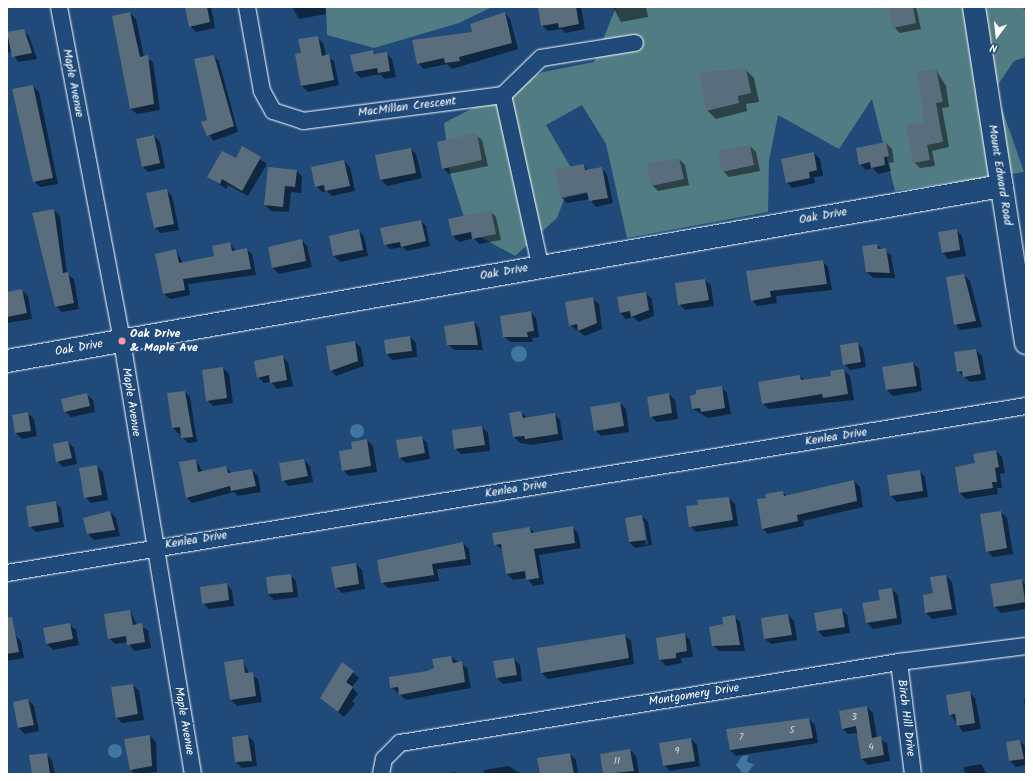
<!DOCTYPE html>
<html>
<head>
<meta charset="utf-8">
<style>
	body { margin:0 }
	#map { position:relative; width:1033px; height:781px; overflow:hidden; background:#1f4a7a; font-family:Kalam,sans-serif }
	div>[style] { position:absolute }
	.green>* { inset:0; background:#517c83 }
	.water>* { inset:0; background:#41769e }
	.round { border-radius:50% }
	.shadow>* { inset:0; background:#0007 }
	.building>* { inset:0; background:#5a6d7c }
	.roads { filter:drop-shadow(0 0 1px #fff) drop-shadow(0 0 1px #fff) }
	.street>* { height:16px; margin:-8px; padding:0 8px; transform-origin:8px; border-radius:8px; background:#1f4a7a }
	.secondary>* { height:22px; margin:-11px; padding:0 11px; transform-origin:11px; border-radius:11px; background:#1f4a7a }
	.dots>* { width:11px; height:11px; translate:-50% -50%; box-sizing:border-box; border:2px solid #1f4a7a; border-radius:50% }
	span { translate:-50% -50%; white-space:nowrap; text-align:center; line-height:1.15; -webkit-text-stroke:3.5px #1f4a7a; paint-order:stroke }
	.number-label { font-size:10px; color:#d6dade }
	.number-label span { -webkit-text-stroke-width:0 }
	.street-label { font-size:12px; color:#fff }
	.poi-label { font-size:12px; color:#fff; font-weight:700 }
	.left { translate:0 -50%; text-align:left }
	.frame { position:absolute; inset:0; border:8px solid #fff; pointer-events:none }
	.north { position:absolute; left:977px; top:16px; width:40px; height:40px; -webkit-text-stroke:3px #1f4a7a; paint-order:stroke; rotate:195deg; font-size:11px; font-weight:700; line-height:16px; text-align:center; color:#fff }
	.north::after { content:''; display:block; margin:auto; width:14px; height:18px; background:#fff; clip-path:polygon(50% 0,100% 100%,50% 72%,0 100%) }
</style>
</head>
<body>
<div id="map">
	<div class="green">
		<div style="clip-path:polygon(326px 7px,492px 7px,459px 23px,374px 48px,327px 35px)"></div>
		<div style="clip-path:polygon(616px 7px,1026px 7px,1026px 57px,1014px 61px,995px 89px,1024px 172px,895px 191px,872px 99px,839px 149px,778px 115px,769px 161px,768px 212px,627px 238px,606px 144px,582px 105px,546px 125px,574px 173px,557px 218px,515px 256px,468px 230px,450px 173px,444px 123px,543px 72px,594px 62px)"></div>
	</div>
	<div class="water">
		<div class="round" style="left:511px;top:346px;width:16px;height:16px"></div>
		<div class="round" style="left:350px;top:424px;width:14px;height:14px"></div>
		<div class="round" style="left:108px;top:744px;width:14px;height:14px"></div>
		<div style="clip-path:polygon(748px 755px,747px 762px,754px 764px,748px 773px,743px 774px,736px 765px,742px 756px)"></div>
	</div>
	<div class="shadow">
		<div style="clip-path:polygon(186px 7px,211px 7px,215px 28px,196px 32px,190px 26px)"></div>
		<div style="clip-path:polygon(292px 7px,325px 7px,326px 14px,299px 19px)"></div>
		<div style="clip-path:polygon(539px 7px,581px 7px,585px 29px,566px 33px,561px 29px,548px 31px,542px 25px)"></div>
		<div style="clip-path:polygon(613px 7px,646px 7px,648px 17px,621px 22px)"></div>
		<div style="clip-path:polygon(890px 7px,916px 7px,921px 29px,900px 33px,894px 27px)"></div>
		<div style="clip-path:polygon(1022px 7px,1026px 7px,1026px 11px)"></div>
		<div style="clip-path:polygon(130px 13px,136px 19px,144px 57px,153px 62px,160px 110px,137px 114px,131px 109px)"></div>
		<div style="clip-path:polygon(505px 13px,510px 19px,518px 49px,452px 69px,447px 64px,424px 69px,418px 63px)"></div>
		<div style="clip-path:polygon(23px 30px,29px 36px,37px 59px,18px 62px,12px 52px,7px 53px,7px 33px)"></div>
		<div style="clip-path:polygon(317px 37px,323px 43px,326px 56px,334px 61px,339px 85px,308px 92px,302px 86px,302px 54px)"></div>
		<div style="clip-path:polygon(373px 51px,377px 55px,386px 53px,392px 59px,396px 77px,385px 79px,380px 74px,361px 78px,355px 72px,352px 55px)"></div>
		<div style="clip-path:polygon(214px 56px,219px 61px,238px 132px,213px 141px,203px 123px,208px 121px)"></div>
		<div style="clip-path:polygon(745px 69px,754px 78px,759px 102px,746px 104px,747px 111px,716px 119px,707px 110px)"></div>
		<div style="clip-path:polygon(936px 70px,946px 86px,949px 107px,942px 108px,949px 147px,932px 151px,935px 166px,920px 168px,914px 162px)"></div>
		<div style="clip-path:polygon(33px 86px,39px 92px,58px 184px,40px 187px,34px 181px,13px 90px)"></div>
		<div style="clip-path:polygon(476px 135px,482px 140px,488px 166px,449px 174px,443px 168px)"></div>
		<div style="clip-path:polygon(154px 136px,160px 142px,165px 168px,148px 172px,142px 166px)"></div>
		<div style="clip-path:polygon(886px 143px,892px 149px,894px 162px,889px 163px,891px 171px,878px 174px,873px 168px,866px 170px,860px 164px)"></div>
		<div style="clip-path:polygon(750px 146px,756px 152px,760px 171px,729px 177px,723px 171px)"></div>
		<div style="clip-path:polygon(243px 148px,267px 164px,248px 196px,228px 185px,226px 189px,209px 177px,236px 159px)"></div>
		<div style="clip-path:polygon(411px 149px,416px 154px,422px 178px,387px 186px,381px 180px,376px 156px)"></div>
		<div style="clip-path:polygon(814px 153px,820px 159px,823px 176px,814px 177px,815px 183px,792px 188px,787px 182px)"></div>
		<div style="clip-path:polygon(679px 159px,685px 165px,689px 185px,658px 191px,652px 185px)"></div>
		<div style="clip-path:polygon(344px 161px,350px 167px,355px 191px,332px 196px,327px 191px,322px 192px,316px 186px)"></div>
		<div style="clip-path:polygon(evenodd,584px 165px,589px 171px,601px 168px,607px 174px,613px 203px,596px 207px,590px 199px,567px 203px,561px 197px,584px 165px,592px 190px,592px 192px,564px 198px,564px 196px,592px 190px)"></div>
		<div style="clip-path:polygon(297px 171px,302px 177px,301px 193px,291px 192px,289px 212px,271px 211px,265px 205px)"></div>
		<div style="clip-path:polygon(166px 190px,172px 196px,179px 230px,161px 233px,155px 228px)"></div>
		<div style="clip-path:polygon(54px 210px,60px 216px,67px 274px,74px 279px,79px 309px,62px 312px,56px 306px)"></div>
		<div style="clip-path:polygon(490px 211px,496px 217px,501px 240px,479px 244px,474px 238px,459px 242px,453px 236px)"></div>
		<div style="clip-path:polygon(421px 221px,426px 226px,430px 246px,407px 251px,403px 247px,390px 249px,385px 244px)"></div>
		<div style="clip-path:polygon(358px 230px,364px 236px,368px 256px,340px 262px,334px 256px,330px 237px)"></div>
		<div style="clip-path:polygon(956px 230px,962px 236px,966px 256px,948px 259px,943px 253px)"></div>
		<div style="clip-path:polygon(301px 240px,307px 246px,312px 267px,279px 274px,273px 268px)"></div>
		<div style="clip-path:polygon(230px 244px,236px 251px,246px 249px,252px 254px,256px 275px,188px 284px,190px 295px,170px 299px,164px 294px,176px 250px,183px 263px,215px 256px)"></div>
		<div style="clip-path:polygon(877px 245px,891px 255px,895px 278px,873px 278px,867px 272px)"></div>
		<div style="clip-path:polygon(822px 261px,828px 267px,832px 290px,776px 296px,777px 303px,757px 306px,752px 300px)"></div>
		<div style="clip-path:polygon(964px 275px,970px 281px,982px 327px,960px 330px,955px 324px)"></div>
		<div style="clip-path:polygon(705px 280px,711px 286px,714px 306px,685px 310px,679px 304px)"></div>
		<div style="clip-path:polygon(22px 290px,28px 296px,32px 319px,7px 323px,7px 293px)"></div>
		<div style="clip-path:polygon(646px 293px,652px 299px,654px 316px,638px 322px,633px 317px,626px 319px,620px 313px)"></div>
		<div style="clip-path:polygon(593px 299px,599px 304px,602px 329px,585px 336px,570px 325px)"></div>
		<div style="clip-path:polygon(530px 312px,536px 318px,539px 337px,532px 338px,533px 342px,510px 342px,504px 336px)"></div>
		<div style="clip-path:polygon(474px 322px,479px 328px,483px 350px,454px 350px,448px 344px)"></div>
		<div style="clip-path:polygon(410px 337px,416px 343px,417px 357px,392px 360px,387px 354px)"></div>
		<div style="clip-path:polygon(355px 342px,361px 348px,364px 366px,336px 376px,331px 370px)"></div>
		<div style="clip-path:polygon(857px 343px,863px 349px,866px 367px,850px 370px,844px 364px)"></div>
		<div style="clip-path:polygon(976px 350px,982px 356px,986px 380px,970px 382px,958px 371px,955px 353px)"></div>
		<div style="clip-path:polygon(282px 356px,288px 362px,293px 386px,277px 389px,271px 382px,264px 383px,258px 377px)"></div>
		<div style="clip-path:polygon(913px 363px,919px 369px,922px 391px,893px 396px,887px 390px,883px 368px)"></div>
		<div style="clip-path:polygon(223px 368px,229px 374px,233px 403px,213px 406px,207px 400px)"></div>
		<div style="clip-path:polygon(844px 370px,850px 376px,854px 400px,769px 409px,763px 404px,800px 376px,805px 381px,832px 377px)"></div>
		<div style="clip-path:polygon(721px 387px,727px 393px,731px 414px,708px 418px,693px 409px,691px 396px)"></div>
		<div style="clip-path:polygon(185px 392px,190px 397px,197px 442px,188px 443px,173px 428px)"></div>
		<div style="clip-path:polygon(669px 394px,675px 400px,678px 419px,657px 422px,651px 416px)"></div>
		<div style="clip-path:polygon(87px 395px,93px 400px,95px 412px,71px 417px,65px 411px)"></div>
		<div style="clip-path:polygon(620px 403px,626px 409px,629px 432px,601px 436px,595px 430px)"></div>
		<div style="clip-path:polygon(521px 412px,527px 418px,554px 414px,560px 420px,563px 440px,531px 445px,520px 443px,514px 437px)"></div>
		<div style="clip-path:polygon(28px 413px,34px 419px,37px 436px,22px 439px,16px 433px)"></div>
		<div style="clip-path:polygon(482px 427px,488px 433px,490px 451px,461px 454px,455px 448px)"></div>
		<div style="clip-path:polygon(421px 437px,427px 443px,430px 459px,406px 463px,400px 458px)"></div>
		<div style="clip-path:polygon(367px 440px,373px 446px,377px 472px,349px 476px,343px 470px,353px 450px)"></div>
		<div style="clip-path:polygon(68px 442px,74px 448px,77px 464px,63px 467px,57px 461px)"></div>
		<div style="clip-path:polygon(996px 451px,1002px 457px,1005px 473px,1000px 474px,1002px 488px,997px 488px,998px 494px,966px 499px,960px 493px,956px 467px,976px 464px)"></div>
		<div style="clip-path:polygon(196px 460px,203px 472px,226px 467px,232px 474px,252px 470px,258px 476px,261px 492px,238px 496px,234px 492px,192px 503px,186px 497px)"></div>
		<div style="clip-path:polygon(304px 460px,310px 466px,313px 482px,289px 486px,283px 480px)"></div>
		<div style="clip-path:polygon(97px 466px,103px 472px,108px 500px,91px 503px,85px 497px)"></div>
		<div style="clip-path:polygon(919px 471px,925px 477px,928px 497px,897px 502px,891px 496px,888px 476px)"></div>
		<div style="clip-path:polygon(854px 481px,860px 487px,863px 507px,803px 521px,804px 526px,768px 534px,762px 528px,767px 498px,782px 492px,787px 496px)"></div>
		<div style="clip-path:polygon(729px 498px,735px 504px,738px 526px,696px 532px,690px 526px)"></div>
		<div style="clip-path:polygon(55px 502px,61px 508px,64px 527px,36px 532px,30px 526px)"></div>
		<div style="clip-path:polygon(110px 512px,116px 518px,120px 536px,94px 540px,88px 534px,84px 518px)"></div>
		<div style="clip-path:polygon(1001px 512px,1007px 518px,1013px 554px,993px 557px,987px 551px)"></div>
		<div style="clip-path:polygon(evenodd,642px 516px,648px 522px,652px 545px,635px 548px,629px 542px,626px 519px,642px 516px,642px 521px,644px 521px,648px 544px,646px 545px,642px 521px)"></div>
		<div style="clip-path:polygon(572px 527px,578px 533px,581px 548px,539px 555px,544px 584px,533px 586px,527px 578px,513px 580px,507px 574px,503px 550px,495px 544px,530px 528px,535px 533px)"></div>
		<div style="clip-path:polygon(463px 543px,469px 549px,471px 565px,437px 569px,439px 581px,388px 588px,382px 582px)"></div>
		<div style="clip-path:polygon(356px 564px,362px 570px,365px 589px,342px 593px,336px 587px)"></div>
		<div style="clip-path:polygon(290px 575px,296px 581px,298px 597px,274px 600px,268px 594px,267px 578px)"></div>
		<div style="clip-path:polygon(946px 576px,952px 582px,957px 615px,932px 619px,926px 613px,924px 595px,934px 594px)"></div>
		<div style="clip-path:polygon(1021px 580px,1026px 585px,1026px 609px,1001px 613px,995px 607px,992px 585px)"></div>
		<div style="clip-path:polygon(226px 584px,232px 590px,234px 606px,209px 609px,203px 603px)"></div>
		<div style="clip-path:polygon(892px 589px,898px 595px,902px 624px,873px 629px,867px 623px)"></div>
		<div style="clip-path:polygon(841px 609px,847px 615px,850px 633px,824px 637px,818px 631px)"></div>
		<div style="clip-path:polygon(130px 611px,137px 625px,148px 630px,151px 648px,134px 651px,128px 642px,115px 644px,109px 638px)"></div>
		<div style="clip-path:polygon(788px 615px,794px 621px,797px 640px,771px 644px,765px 639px)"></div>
		<div style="clip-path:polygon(735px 617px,740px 622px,745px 651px,719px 651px,713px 645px,724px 625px)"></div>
		<div style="clip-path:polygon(70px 625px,76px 630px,79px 645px,53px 650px,47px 644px,45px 629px)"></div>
		<div style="clip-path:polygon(684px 634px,690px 640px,693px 657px,681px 658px,682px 663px,666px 666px,660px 660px,657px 639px)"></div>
		<div style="clip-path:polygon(15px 635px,21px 641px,24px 658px,7px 661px,7px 636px)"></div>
		<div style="clip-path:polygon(625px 636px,631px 641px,634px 664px,548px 679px,542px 673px)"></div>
		<div style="clip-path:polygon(451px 657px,467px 668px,471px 688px,406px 700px,391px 687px,435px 669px)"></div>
		<div style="clip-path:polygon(514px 659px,520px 665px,522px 681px,503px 684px,497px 678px)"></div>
		<div style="clip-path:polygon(242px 660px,249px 673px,258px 679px,262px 702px,237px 706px,231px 700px)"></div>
		<div style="clip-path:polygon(343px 663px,359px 678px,352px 687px,358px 694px,352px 701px,355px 704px,344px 717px,321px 698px)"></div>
		<div style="clip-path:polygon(133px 685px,139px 691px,144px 720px,122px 723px,117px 718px)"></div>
		<div style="clip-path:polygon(969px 692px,975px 698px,981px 729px,963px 732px,950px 714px)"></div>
		<div style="clip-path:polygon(1024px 699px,1026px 699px,1026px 721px)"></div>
		<div style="clip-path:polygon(28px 700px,34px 706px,39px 731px,25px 734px,19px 728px)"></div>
		<div style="clip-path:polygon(867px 707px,873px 713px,877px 738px,887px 743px,890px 761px,868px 765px,862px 759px,858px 733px,848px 734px,842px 728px)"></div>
		<div style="clip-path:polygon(809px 719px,815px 725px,818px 743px,736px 756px,730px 750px)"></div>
		<div style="clip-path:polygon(150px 736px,156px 742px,157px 772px,135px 774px,130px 769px)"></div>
		<div style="clip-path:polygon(248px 736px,254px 742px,257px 766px,242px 768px,236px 762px,233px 738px)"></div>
		<div style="clip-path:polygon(691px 739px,697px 745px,700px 766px,670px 771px,664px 765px)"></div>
		<div style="clip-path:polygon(1020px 741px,1026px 747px,1026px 765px,1016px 767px,1010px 761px,1007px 743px)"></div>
		<div style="clip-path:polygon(630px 750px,636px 756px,639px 774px,604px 774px,601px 755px)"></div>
		<div style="clip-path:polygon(46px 754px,52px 760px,55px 774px,33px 774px)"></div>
		<div style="clip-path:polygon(570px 754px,576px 760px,578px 774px,541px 774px)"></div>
		<div style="clip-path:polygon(981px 764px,987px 774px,965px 774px,964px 767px)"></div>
		<div style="clip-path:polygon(509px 766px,521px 774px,484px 774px,484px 770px)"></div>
		<div style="clip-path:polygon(456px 772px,458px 774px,445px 774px)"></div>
	</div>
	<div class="building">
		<div style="clip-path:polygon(185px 7px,207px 7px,210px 22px,189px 27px)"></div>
		<div style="clip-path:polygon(538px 7px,576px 7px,579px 24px,559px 28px,558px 23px,541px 26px)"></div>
		<div style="clip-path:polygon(889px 7px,913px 7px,916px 23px,893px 28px)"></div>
		<div style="clip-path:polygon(130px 12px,140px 57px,148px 55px,154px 104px,130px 109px,112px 16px)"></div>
		<div style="clip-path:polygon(505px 12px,512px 43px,459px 57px,460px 61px,445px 63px,444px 58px,417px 64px,412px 40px,472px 32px,470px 24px)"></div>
		<div style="clip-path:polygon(24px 29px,32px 53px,12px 57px,7px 32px)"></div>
		<div style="clip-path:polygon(318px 36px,322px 56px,329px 54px,334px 80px,301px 86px,295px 54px,301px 53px,298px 39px)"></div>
		<div style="clip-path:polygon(373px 50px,374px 54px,387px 52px,390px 71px,378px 73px,377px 68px,354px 72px,350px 55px)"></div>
		<div style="clip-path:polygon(214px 55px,234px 126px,207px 136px,201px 122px,207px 120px,194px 59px)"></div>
		<div style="clip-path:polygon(746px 68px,751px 93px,738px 96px,739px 103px,706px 111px,699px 73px)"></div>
		<div style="clip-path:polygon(936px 69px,943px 102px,936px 103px,943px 142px,927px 145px,930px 160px,913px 163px,906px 125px,924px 122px,917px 72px)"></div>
		<div style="clip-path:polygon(33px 85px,53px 178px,33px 182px,12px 89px)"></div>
		<div style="clip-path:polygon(477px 133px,482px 160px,442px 169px,437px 142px)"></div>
		<div style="clip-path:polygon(154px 135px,160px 163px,142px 167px,136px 139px)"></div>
		<div style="clip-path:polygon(886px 142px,889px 156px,884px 157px,885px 165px,871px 168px,870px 162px,859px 165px,856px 148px)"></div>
		<div style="clip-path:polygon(750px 145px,754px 165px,722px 172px,718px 151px)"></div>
		<div style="clip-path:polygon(242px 146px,261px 157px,242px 191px,222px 179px,220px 184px,207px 177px,222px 151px,236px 158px)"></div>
		<div style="clip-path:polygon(411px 148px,416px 173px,380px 180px,375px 155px)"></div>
		<div style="clip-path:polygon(814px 152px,817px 170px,809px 172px,810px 178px,786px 183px,781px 159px)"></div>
		<div style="clip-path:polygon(679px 158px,684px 179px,651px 186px,647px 164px)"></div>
		<div style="clip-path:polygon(344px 160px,350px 186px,325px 191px,324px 185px,315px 187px,311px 167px)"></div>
		<div style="clip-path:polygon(584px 164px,585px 170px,602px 167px,608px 198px,589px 201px,587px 192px,560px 198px,555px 169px)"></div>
		<div style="clip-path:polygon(268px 167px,297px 170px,295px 187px,285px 186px,283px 207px,264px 205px)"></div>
		<div style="clip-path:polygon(167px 189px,174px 224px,154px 228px,146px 193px)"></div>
		<div style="clip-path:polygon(54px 209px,63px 273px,68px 272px,74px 303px,55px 307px,32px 213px)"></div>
		<div style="clip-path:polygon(491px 210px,496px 234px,472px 239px,471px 232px,452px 236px,448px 219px)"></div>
		<div style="clip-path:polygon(421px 220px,426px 241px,401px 247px,400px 242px,384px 245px,380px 228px)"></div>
		<div style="clip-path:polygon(359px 229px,363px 250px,333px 256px,329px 236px)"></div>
		<div style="clip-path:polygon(957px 229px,960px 250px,942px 253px,938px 232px)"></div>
		<div style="clip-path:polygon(302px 239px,306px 261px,272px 268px,268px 247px)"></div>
		<div style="clip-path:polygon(230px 242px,232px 251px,247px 248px,251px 269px,183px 279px,185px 290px,163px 294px,155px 254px,176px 249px,179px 263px,214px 256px,212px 246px)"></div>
		<div style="clip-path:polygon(877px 244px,878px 249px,886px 248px,890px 273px,866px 272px,862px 246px)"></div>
		<div style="clip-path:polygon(823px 260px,827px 284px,770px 291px,771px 297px,751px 301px,746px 271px)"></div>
		<div style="clip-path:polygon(964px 274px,976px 321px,954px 325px,946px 277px)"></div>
		<div style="clip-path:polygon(705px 279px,709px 300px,678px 305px,675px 283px)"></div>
		<div style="clip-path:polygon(22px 289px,27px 313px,7px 317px,7px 292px)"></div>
		<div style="clip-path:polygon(646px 292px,649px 310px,631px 317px,630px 311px,620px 313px,617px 297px)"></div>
		<div style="clip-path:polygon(593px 297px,597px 323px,578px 331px,577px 324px,569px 326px,565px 302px)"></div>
		<div style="clip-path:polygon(531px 311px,534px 331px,527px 332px,528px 337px,503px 337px,500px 316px)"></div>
		<div style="clip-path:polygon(474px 321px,478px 345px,447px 345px,444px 326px)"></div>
		<div style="clip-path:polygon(410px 336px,412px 351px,386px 354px,384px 340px)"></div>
		<div style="clip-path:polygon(355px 341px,358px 361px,330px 371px,326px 346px)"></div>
		<div style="clip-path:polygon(858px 342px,861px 362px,843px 365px,840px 345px)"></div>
		<div style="clip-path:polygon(976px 349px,981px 374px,963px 377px,962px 371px,957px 372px,954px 352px)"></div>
		<div style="clip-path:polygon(283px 355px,287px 380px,270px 383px,269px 375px,257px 378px,254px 361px)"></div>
		<div style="clip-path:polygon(913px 362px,917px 386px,886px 390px,882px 367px)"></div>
		<div style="clip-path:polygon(223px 367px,227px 398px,206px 401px,202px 370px)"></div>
		<div style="clip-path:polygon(844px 369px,848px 394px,823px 398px,822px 394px,762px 404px,758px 382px,800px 375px,801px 380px,831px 376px,830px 371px)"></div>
		<div style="clip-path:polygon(722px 386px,725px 408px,701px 412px,700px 408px,692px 409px,690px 396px,696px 394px,696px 390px)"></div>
		<div style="clip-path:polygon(185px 391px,193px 437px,181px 438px,180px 427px,172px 428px,167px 393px)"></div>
		<div style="clip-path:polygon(87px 393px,90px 406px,64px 412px,61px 399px)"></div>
		<div style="clip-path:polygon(669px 393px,672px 413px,650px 417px,647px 397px)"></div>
		<div style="clip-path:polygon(620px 402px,624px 426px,594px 431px,590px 407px)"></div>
		<div style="clip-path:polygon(521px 411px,523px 418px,555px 413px,558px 434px,525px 439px,524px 436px,513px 437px,509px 413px)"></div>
		<div style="clip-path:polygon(28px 412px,31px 431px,15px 433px,12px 415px)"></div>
		<div style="clip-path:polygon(482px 426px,485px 445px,454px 449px,452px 430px)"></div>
		<div style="clip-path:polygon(422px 436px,425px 453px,399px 458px,396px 440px)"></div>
		<div style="clip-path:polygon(367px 439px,371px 466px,342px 471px,339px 451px,352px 449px,351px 442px)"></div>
		<div style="clip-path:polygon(68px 441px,72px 458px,56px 462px,53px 444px)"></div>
		<div style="clip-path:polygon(996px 450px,999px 467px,995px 468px,997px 482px,992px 482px,993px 488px,959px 493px,955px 467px,975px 463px,973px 454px)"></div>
		<div style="clip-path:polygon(196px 459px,198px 472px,226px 466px,228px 473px,252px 469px,256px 486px,231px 491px,230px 486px,186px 498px,179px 462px)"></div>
		<div style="clip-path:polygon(304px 459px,308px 476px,282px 481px,279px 463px)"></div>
		<div style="clip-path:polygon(97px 465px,102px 495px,84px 498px,79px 468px)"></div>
		<div style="clip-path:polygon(920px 470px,923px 491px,890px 496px,887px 475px)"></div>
		<div style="clip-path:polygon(854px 480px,857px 501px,797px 515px,798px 521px,762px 529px,757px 499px,766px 498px,765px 494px,783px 491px,784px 496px)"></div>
		<div style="clip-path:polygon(729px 497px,733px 520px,689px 527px,686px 506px,698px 505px,697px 500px)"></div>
		<div style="clip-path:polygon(56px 501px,59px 522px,29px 527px,26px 506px)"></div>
		<div style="clip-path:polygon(110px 511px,115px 530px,87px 534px,83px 518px)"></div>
		<div style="clip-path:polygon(1001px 511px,1007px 548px,986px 552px,980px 514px)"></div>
		<div style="clip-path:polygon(642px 515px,646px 540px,629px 542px,625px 518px)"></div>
		<div style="clip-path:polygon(573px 526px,575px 543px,534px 549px,539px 578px,526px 580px,525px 571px,506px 574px,501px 544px,494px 545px,492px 533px,530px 527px,531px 533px)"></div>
		<div style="clip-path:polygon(463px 542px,466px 559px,432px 564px,434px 575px,381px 583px,377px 560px)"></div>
		<div style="clip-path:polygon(356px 563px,359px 584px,335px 588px,331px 567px)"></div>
		<div style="clip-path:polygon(291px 574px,293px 592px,268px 594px,266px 577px)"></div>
		<div style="clip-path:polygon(946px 575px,952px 609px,925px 613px,923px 595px,933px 593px,930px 577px)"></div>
		<div style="clip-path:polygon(1022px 579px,1025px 602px,994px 607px,990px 584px)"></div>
		<div style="clip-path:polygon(227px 583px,229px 600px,202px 604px,200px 587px)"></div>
		<div style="clip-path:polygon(892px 588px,897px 618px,866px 623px,862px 603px,880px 600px,878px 590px)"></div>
		<div style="clip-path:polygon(842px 608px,845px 627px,817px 631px,814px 613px)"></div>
		<div style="clip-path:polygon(130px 610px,133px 625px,142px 623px,145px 642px,127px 645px,126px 636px,108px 639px,104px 614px)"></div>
		<div style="clip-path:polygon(788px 614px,792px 635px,764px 639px,761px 618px)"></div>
		<div style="clip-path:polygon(735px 615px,740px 645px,712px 646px,709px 627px,723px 624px,722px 617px)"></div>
		<div style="clip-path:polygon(12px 617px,19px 652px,7px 654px,7px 618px)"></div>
		<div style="clip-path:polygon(70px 623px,73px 639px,46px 644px,43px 628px)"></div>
		<div style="clip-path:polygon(685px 633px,687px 651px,676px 653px,676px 658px,659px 660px,656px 638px)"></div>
		<div style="clip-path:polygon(625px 634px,629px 658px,541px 673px,537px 648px)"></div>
		<div style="clip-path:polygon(451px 656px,453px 663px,462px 661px,465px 682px,399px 695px,398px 687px,390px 688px,389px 677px,427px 671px,434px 668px,432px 659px)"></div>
		<div style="clip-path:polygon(514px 658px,517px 675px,496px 678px,493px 661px)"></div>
		<div style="clip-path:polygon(243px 659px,245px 673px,253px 672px,256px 696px,230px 700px,224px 662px)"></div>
		<div style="clip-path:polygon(342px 662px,354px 671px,346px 682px,353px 687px,338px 712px,320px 698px)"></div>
		<div style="clip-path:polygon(133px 684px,138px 714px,116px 718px,111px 687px)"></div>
		<div style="clip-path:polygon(970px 691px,975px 723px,957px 726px,955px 714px,949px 715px,946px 695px)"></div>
		<div style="clip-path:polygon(28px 699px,34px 725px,18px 728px,13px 702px)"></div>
		<div style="clip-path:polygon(867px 706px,872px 738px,881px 736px,884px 755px,861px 759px,856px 726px,842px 729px,839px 711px)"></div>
		<div style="clip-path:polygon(809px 718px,813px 738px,730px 750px,726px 729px)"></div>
		<div style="clip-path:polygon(150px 735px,152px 766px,130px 770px,124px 739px)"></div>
		<div style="clip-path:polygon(248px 735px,252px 761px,235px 762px,232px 737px)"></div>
		<div style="clip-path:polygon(691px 738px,695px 761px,663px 766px,659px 743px)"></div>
		<div style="clip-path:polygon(1020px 740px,1024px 759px,1009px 761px,1006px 742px)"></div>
		<div style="clip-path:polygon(630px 749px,634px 771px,603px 774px,600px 754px)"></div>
		<div style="clip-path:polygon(47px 753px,50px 774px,32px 774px,29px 755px)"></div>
		<div style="clip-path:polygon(570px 753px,574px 774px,540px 774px,537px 758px)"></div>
	</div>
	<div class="roads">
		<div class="street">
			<div style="left:59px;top:7px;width:340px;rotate:79.3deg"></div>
			<div style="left:122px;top:341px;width:439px;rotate:80.7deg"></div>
			<div style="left:247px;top:7px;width:85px;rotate:79.9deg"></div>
			<div style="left:262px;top:91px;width:23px;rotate:61deg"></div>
			<div style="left:273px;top:111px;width:32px;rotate:18deg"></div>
			<div style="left:303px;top:121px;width:202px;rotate:-7.4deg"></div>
			<div style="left:503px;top:95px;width:53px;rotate:-44.2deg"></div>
			<div style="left:541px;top:58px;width:95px;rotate:-9.1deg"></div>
			<div style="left:503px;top:95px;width:174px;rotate:77.7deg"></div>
			<div style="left:7px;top:573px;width:1033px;rotate:-9.31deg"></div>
			<div style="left:899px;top:662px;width:113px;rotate:82.9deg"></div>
			<div style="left:381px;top:774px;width:15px;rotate:-79deg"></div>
			<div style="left:384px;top:759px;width:23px;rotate:-45deg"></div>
			<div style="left:400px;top:743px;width:506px;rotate:-9.22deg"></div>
			<div style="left:899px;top:662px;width:128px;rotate:-7.2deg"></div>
		</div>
		<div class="secondary">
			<div style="left:974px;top:7px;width:340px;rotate:81.2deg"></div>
			<div style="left:7px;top:361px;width:1010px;rotate:-9.98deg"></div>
		</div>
	</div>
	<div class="dots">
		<div style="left:122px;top:341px;background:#ff9aa2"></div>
	</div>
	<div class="number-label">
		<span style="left:854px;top:718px">3</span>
		<span style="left:792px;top:731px">5</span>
		<span style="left:741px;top:738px">7</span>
		<span style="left:871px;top:748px">4</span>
		<span style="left:677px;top:752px">9</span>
		<span style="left:617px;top:762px">11</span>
	</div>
	<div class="street-label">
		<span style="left:73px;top:83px;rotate:79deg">Maple Avenue</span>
		<span style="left:407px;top:107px;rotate:-7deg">MacMillan Crescent</span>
		<span style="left:1000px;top:175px;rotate:81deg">Mount Edward Road</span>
		<span style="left:823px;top:216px;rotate:-10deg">Oak Drive</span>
		<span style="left:504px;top:272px;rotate:-10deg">Oak Drive</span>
		<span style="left:79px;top:348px;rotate:-10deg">Oak Drive</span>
		<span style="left:131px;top:402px;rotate:81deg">Maple Avenue</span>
		<span style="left:836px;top:437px;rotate:-9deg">Kenlea Drive</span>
		<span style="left:516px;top:489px;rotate:-9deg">Kenlea Drive</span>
		<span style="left:196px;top:540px;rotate:-9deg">Kenlea Drive</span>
		<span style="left:694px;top:695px;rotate:-9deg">Montgomery Drive</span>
		<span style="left:906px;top:718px;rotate:83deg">Birch Hill Drive</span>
		<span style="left:184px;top:721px;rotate:80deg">Maple Avenue</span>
	</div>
	<div class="poi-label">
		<span class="left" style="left:130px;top:341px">Oak Drive<br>&amp; Maple Ave</span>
	</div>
	<div class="frame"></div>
	<div class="north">N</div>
</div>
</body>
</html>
